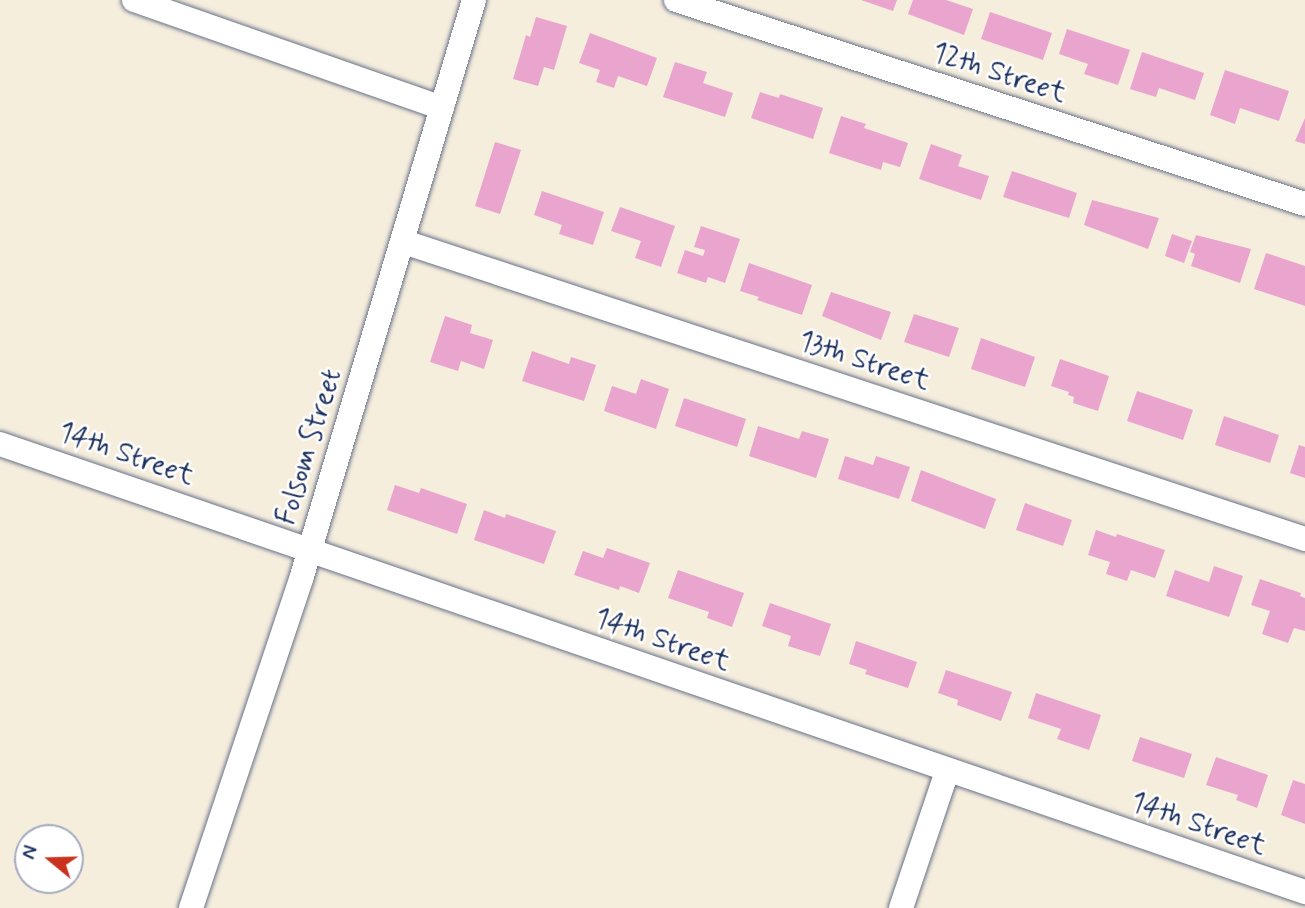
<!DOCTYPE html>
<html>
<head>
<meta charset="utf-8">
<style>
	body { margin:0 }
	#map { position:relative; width:1305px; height:908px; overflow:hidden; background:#f6eedd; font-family:Mynerve,sans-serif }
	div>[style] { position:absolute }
	.building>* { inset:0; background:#eaa5cf }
	.roads { filter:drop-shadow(0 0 2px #68728a) drop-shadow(0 0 2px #68728a) }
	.minor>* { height:24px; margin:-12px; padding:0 12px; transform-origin:12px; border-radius:12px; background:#fff }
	span { translate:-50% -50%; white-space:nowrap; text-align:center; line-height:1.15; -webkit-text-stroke:5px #fff; paint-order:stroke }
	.street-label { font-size:28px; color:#1b2f5e }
	.north { position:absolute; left:14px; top:824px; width:70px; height:70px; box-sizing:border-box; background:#fff; border:2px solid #a4acbf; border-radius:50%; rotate:289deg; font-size:19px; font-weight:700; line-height:28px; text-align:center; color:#1b2f5e }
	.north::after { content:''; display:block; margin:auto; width:24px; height:32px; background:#c8321e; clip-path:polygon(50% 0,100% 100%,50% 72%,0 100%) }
</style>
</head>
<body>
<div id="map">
	<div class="building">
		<div style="clip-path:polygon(861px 0,897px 0,893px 11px)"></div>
		<div style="clip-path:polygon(913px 0,946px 0,973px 9px,964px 35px,908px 14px)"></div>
		<div style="clip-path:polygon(990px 12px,1052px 33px,1043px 60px,981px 39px)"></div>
		<div style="clip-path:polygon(536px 17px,567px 26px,554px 70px,544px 67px,538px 86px,513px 79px,526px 35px,530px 37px)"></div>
		<div style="clip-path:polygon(1067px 29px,1130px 50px,1118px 85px,1084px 74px,1088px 64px,1059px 54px)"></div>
		<div style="clip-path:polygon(590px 33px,657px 58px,647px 86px,618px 76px,614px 88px,596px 82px,600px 70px,579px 63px)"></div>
		<div style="clip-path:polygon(1142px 52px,1204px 73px,1195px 100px,1159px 88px,1156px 97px,1130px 89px)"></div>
		<div style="clip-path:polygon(675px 62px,707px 72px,703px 83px,733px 93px,725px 117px,663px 97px)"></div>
		<div style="clip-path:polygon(1225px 70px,1289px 91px,1279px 121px,1240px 108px,1235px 124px,1210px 115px)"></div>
		<div style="clip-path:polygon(760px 92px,779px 98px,780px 94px,823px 108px,813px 139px,751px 118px)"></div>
		<div style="clip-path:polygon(841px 116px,866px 124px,864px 128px,908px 143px,900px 167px,883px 162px,881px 170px,829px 153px)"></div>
		<div style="clip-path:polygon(1305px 118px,1305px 144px,1295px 141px)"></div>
		<div style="clip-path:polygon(495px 142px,521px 150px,500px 214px,475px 206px)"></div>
		<div style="clip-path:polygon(931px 144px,962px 155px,958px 166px,989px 176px,981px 200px,919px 179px)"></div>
		<div style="clip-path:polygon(1012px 171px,1077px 193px,1069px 218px,1003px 197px)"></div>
		<div style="clip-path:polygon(542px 191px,604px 212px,593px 245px,559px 234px,562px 225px,534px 215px)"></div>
		<div style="clip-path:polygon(1092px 200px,1159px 218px,1148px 249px,1084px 225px)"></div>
		<div style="clip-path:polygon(620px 207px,675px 226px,661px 267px,635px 258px,641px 241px,611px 231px)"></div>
		<div style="clip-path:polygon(701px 226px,740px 239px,725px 283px,708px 277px,706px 283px,677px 273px,685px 250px,703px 256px,705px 250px,694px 247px)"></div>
		<div style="clip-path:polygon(1172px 234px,1192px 241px,1184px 263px,1165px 256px)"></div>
		<div style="clip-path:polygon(1196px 235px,1251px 249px,1240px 283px,1191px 266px,1195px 254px,1190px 252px)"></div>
		<div style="clip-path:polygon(1266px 253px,1305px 266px,1305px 306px,1254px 289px)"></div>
		<div style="clip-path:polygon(749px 263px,812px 285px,802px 315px,757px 300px,759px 297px,740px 291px)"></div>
		<div style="clip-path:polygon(831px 292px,891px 312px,881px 340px,822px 316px)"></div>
		<div style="clip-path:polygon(914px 314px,959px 328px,949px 357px,904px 342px)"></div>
		<div style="clip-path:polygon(445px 316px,472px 325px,470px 333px,493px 340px,484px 369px,461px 361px,458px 371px,430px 362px)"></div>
		<div style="clip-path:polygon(981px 338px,1035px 357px,1025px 387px,971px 369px)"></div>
		<div style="clip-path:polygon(532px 351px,569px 364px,571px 357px,596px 365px,584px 401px,522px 381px)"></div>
		<div style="clip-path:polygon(1060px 359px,1109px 376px,1098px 411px,1073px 403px,1074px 397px,1068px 395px,1069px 392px,1051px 386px)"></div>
		<div style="clip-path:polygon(641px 379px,669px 389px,656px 429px,604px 411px,612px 386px,636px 394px)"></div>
		<div style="clip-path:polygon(1137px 391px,1193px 410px,1183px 440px,1127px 421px)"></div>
		<div style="clip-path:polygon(684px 398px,746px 419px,737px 447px,675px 426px)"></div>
		<div style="clip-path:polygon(1224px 416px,1279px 435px,1270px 463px,1215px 445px)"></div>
		<div style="clip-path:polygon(758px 426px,799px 439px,802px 431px,829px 439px,816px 478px,749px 456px)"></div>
		<div style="clip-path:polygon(1299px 445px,1305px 447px,1305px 478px,1290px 473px)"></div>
		<div style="clip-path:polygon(845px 456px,873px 465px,876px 456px,910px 467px,899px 499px,838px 479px)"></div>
		<div style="clip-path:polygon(921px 470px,996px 499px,985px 529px,911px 501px)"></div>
		<div style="clip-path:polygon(395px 485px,419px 493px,421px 488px,467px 504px,457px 534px,387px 510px)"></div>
		<div style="clip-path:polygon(1025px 503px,1072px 520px,1063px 546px,1016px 530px)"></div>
		<div style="clip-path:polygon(484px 510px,505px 518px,506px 514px,556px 531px,544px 564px,474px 540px)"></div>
		<div style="clip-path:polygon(1096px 530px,1116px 537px,1117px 534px,1165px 550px,1155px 578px,1131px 570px,1127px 581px,1106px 574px,1110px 562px,1088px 555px)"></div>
		<div style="clip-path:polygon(607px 548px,650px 563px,639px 593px,620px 586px,619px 590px,574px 575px,583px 551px,603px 558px)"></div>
		<div style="clip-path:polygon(1214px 566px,1243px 576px,1229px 617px,1166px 596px,1175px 570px,1209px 582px)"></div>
		<div style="clip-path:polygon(678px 570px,744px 593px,732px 627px,707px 618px,709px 612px,668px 598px)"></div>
		<div style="clip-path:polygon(1260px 579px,1301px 593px,1300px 596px,1305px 598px,1305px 631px,1294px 628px,1288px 643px,1262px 634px,1270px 611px,1251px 605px)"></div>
		<div style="clip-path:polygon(770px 603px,831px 624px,820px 656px,788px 646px,791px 636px,762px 626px)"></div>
		<div style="clip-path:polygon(856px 641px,917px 662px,908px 688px,865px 674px,867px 670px,849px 664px)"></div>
		<div style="clip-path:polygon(946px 670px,1012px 692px,1001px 721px,957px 705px,958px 700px,938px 693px)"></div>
		<div style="clip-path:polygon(1036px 693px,1101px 715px,1089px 750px,1057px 739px,1061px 729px,1028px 718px)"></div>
		<div style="clip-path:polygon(1140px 737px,1192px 754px,1184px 778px,1132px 761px)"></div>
		<div style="clip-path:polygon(1216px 757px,1268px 775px,1257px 808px,1236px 800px,1238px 795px,1206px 785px)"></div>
		<div style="clip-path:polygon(1293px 780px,1305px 784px,1305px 824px,1281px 815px)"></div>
	</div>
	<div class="roads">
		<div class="minor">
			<div style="left:134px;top:0;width:326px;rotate:19.3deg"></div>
			<div style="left:676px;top:0;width:661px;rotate:17.97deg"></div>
			<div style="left:404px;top:242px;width:949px;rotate:18.24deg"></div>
			<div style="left:0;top:444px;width:1380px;rotate:18.95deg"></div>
			<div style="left:191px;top:908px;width:350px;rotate:-71.5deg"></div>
			<div style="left:302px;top:576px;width:601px;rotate:-73.37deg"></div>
			<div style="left:901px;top:908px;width:145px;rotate:-71.4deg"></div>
		</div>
	</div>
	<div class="street-label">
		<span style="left:999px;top:74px;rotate:18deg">12th Street</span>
		<span style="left:864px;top:362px;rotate:18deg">13th Street</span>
		<span style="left:310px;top:447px;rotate:-73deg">Folsom Street</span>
		<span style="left:126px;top:455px;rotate:19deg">14th Street</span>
		<span style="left:662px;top:641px;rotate:19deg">14th Street</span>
		<span style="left:1198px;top:825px;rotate:19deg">14th Street</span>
	</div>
	<div class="north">N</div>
</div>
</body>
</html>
